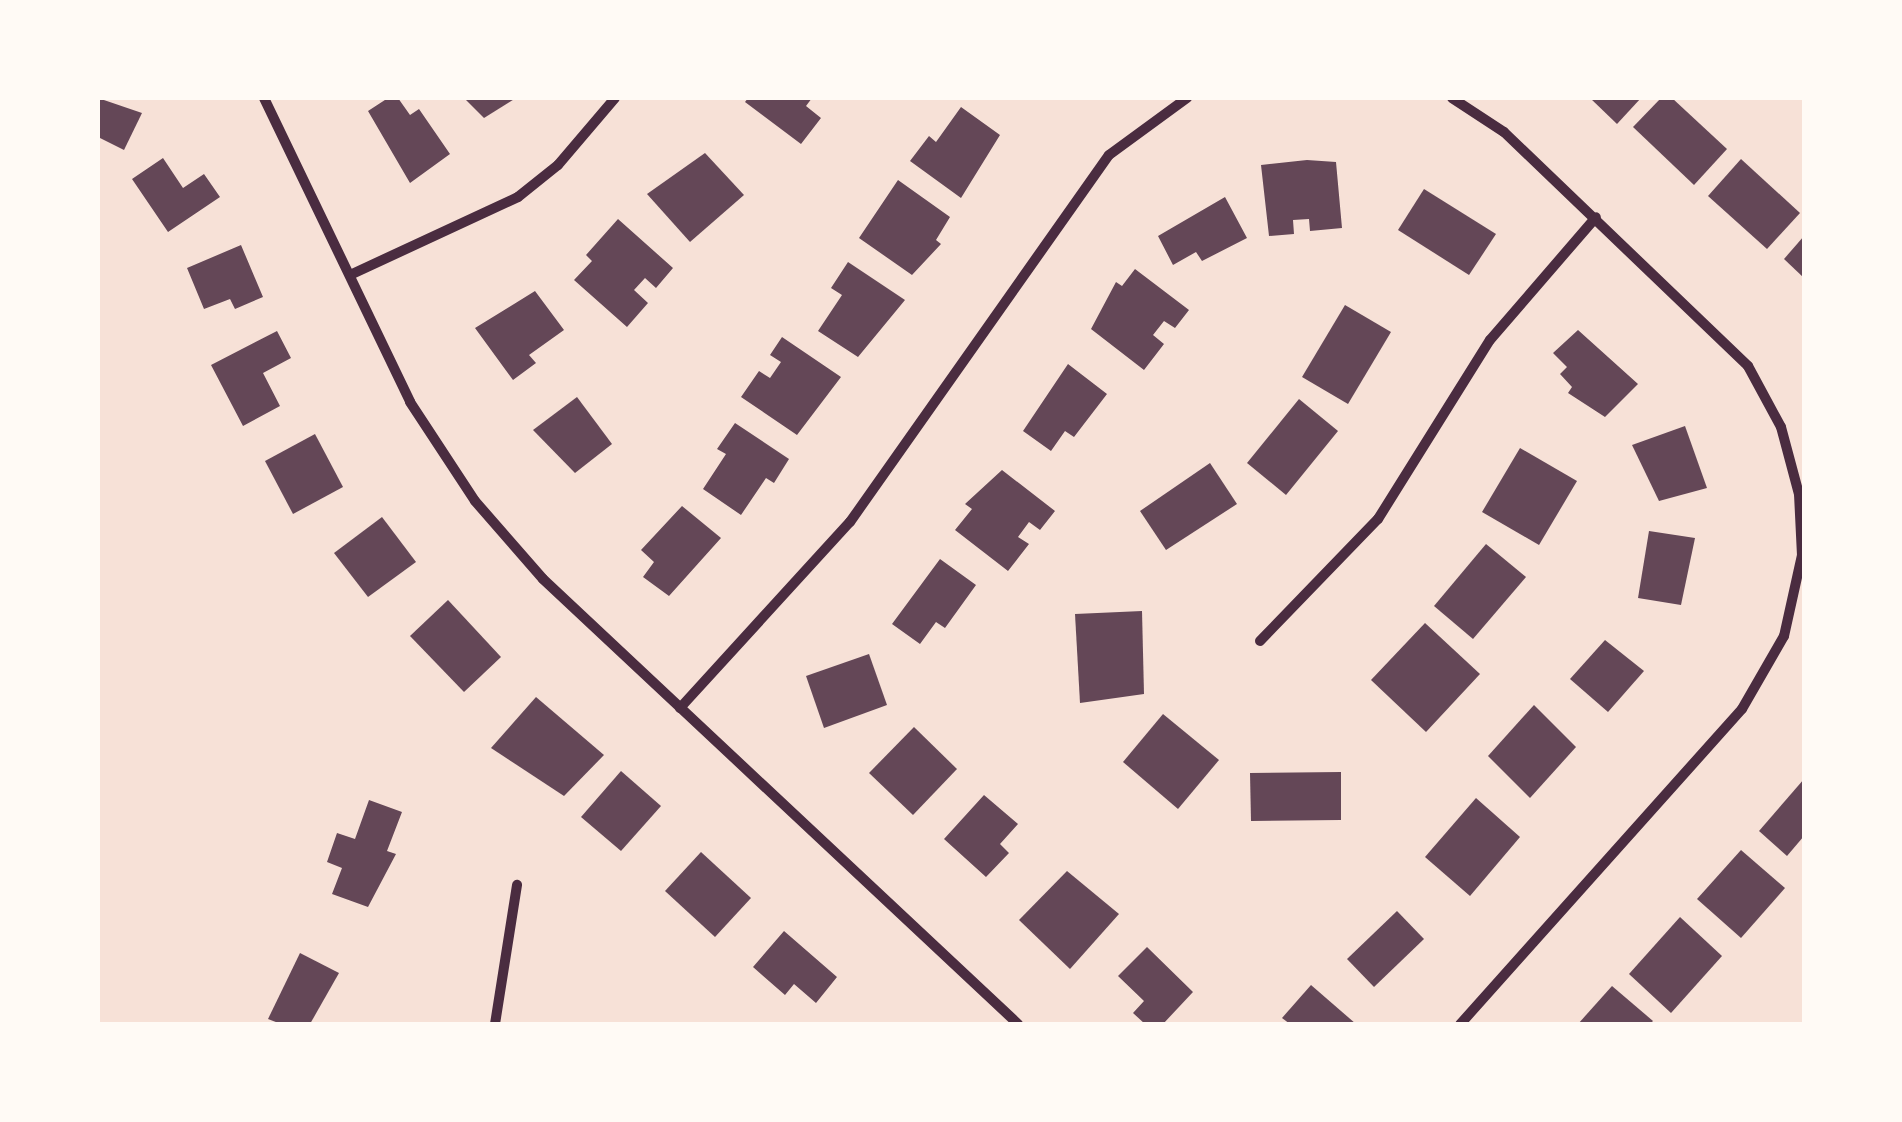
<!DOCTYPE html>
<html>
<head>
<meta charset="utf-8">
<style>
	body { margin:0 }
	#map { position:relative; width:1902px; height:1122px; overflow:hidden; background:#f7e1d7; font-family:"Zilla Slab",serif }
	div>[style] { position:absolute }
	.building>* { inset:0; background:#644757 }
	.minor>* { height:10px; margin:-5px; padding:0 5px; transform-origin:5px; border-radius:5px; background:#4a2c40 }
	span { translate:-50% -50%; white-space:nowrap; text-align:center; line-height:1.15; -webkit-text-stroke:8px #fffaf5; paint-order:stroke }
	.frame { position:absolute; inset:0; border:100px solid #fffaf5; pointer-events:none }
</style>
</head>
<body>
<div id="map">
	<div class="building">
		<div style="clip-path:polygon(98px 98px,142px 113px,124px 150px,98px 137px)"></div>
		<div style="clip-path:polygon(388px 98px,398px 98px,410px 115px,419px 109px,450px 154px,410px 183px,368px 111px)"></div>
		<div style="clip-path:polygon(464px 98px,516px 98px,484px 118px)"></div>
		<div style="clip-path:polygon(748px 98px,812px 98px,806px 106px,821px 118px,801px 144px,745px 102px)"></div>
		<div style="clip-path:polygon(1590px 98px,1641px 98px,1617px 124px)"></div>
		<div style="clip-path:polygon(1661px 98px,1672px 98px,1727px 149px,1694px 185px,1633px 127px)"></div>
		<div style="clip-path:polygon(961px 107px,1000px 135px,961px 198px,910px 161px,929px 136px,936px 142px)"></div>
		<div style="clip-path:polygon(705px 153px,744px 195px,690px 242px,647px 194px)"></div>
		<div style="clip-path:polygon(163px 158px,183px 188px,204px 174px,220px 197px,168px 232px,132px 179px)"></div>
		<div style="clip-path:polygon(1741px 159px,1800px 213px,1767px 249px,1708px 196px)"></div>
		<div style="clip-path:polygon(1307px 160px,1336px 162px,1342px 228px,1310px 231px,1309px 219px,1293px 220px,1294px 234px,1269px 236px,1261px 165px)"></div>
		<div style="clip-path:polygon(898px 180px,950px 217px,936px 240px,941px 244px,912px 275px,859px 238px)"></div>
		<div style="clip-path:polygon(1424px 189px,1496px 234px,1469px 275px,1398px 230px)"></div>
		<div style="clip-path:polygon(1225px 197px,1247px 238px,1202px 261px,1196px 252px,1173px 265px,1158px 236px)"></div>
		<div style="clip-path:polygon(618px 219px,673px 268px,656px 288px,645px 278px,634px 290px,648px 303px,627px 327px,574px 280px,592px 261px,586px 255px)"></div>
		<div style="clip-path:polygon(1804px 236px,1804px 278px,1784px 259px)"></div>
		<div style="clip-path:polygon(241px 245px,263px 297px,235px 309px,230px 299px,204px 309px,187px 268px)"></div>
		<div style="clip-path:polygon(848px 262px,905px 300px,858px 357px,818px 331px,842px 295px,831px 288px)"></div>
		<div style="clip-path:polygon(1135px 269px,1189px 310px,1175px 328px,1164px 321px,1153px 335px,1164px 344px,1144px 370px,1091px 329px,1116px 282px,1122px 286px)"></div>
		<div style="clip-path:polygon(535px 291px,564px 330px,529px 355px,536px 363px,513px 380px,475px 328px)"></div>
		<div style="clip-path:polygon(1345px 305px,1391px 332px,1348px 404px,1302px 377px)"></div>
		<div style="clip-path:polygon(1578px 330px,1638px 384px,1605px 417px,1568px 393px,1572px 387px,1560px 374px,1567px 367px,1553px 353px)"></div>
		<div style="clip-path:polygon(277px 331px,291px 358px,263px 373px,280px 406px,243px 426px,211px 365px)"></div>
		<div style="clip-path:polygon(782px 337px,841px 377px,797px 435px,741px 397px,759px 371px,770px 378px,781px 362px,770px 355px)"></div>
		<div style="clip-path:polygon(1068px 364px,1107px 394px,1074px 437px,1065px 431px,1051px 451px,1023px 431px)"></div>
		<div style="clip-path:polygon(577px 397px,612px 444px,575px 473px,533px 430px)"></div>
		<div style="clip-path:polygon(1299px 399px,1338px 431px,1286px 495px,1247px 463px)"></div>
		<div style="clip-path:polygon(735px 423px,789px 459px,774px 483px,766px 478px,741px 515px,703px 489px,726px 454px,717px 449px)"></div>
		<div style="clip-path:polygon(1685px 426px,1707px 488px,1659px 501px,1632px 445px)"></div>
		<div style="clip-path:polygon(315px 434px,343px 487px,293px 514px,265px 461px)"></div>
		<div style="clip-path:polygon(1520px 448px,1577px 481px,1539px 545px,1482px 512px)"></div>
		<div style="clip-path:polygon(1210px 463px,1237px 504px,1166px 550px,1140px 511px)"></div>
		<div style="clip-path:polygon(1002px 470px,1055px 511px,1040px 530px,1029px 522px,1018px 537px,1029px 544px,1008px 571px,955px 530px,972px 509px,965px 504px)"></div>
		<div style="clip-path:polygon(682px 506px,721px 538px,669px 596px,643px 577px,654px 562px,641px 550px)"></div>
		<div style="clip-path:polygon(382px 517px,416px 562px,368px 597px,334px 553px)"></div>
		<div style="clip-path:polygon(1649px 531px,1695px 538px,1681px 605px,1638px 598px)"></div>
		<div style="clip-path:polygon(1486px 544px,1526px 577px,1473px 639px,1434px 606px)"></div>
		<div style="clip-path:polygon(940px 559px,976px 585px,945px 628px,936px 622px,920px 644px,892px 624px)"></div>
		<div style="clip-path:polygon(448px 600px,501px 657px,464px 692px,410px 636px)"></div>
		<div style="clip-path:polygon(1142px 611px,1144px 694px,1080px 703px,1075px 614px)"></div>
		<div style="clip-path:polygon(1425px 623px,1480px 674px,1426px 732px,1371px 680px)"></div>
		<div style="clip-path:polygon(1605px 640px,1644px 671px,1608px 712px,1570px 679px)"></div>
		<div style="clip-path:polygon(869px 654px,887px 705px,824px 728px,806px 676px)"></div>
		<div style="clip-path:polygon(536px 697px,604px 755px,564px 796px,491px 748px)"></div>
		<div style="clip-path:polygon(1534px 705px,1576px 747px,1530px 798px,1488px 756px)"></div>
		<div style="clip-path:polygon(1163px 714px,1219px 760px,1178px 809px,1123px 762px)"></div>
		<div style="clip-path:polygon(914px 727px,957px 769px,913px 815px,869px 773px)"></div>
		<div style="clip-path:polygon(621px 771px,661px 806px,621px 851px,581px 817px)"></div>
		<div style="clip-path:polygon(1341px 772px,1341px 820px,1251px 821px,1250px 773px)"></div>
		<div style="clip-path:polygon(1804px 779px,1804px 836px,1787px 856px,1759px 831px)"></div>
		<div style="clip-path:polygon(984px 795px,1018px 824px,1000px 844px,1009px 853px,986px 877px,944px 839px)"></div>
		<div style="clip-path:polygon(1476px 798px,1520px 837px,1470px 896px,1425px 857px)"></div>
		<div style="clip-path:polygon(369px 800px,402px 812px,387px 851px,396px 854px,368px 907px,332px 894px,342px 868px,327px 862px,337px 833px,355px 839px)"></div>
		<div style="clip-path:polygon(1741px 850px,1785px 888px,1741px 938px,1697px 899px)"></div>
		<div style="clip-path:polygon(701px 852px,751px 898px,715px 937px,665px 891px)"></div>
		<div style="clip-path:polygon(1067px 871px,1119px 914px,1070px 969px,1019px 920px)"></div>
		<div style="clip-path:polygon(1397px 911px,1424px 939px,1374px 987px,1347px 959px)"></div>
		<div style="clip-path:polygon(1680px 917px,1722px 956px,1671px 1013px,1629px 974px)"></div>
		<div style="clip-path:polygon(784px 931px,837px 977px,816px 1003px,794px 984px,785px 995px,753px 967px)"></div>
		<div style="clip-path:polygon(1147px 947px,1193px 992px,1163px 1024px,1145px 1024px,1133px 1013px,1144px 1001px,1118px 976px)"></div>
		<div style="clip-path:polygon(300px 953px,339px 973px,310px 1024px,281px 1024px,268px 1019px)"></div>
		<div style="clip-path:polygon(1311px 985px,1356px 1024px,1290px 1024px,1282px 1018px)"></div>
		<div style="clip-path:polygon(1612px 986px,1653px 1021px,1650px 1024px,1578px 1024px)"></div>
	</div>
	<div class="minor">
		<div style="left:264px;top:98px;width:337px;rotate:64.3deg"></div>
		<div style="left:410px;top:402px;width:118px;rotate:56.7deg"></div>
		<div style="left:475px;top:501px;width:103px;rotate:48.9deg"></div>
		<div style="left:543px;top:579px;width:651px;rotate:43.13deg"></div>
		<div style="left:1452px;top:98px;width:62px;rotate:33.2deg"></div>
		<div style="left:1504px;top:132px;width:338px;rotate:43.8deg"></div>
		<div style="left:1748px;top:366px;width:69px;rotate:61.6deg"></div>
		<div style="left:1781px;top:427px;width:69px;rotate:75deg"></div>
		<div style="left:1799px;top:494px;width:61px;rotate:87.2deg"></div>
		<div style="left:1802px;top:555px;width:83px;rotate:102.5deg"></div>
		<div style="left:1784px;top:636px;width:84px;rotate:119.9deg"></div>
		<div style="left:1742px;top:709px;width:423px;rotate:131.8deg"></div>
		<div style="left:350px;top:275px;width:185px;rotate:-24.9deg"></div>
		<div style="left:518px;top:197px;width:51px;rotate:-38.7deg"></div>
		<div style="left:558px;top:165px;width:88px;rotate:-49.6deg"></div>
		<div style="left:1260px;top:641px;width:170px;rotate:-46deg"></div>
		<div style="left:1378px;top:519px;width:211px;rotate:-58deg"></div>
		<div style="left:1490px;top:340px;width:162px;rotate:-49.2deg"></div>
		<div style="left:680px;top:708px;width:252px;rotate:-47.6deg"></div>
		<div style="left:850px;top:522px;width:449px;rotate:-54.8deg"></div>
		<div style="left:1109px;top:155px;width:97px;rotate:-36.2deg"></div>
		<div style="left:495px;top:1024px;width:141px;rotate:-81deg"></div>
	</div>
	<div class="frame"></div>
</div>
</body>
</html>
